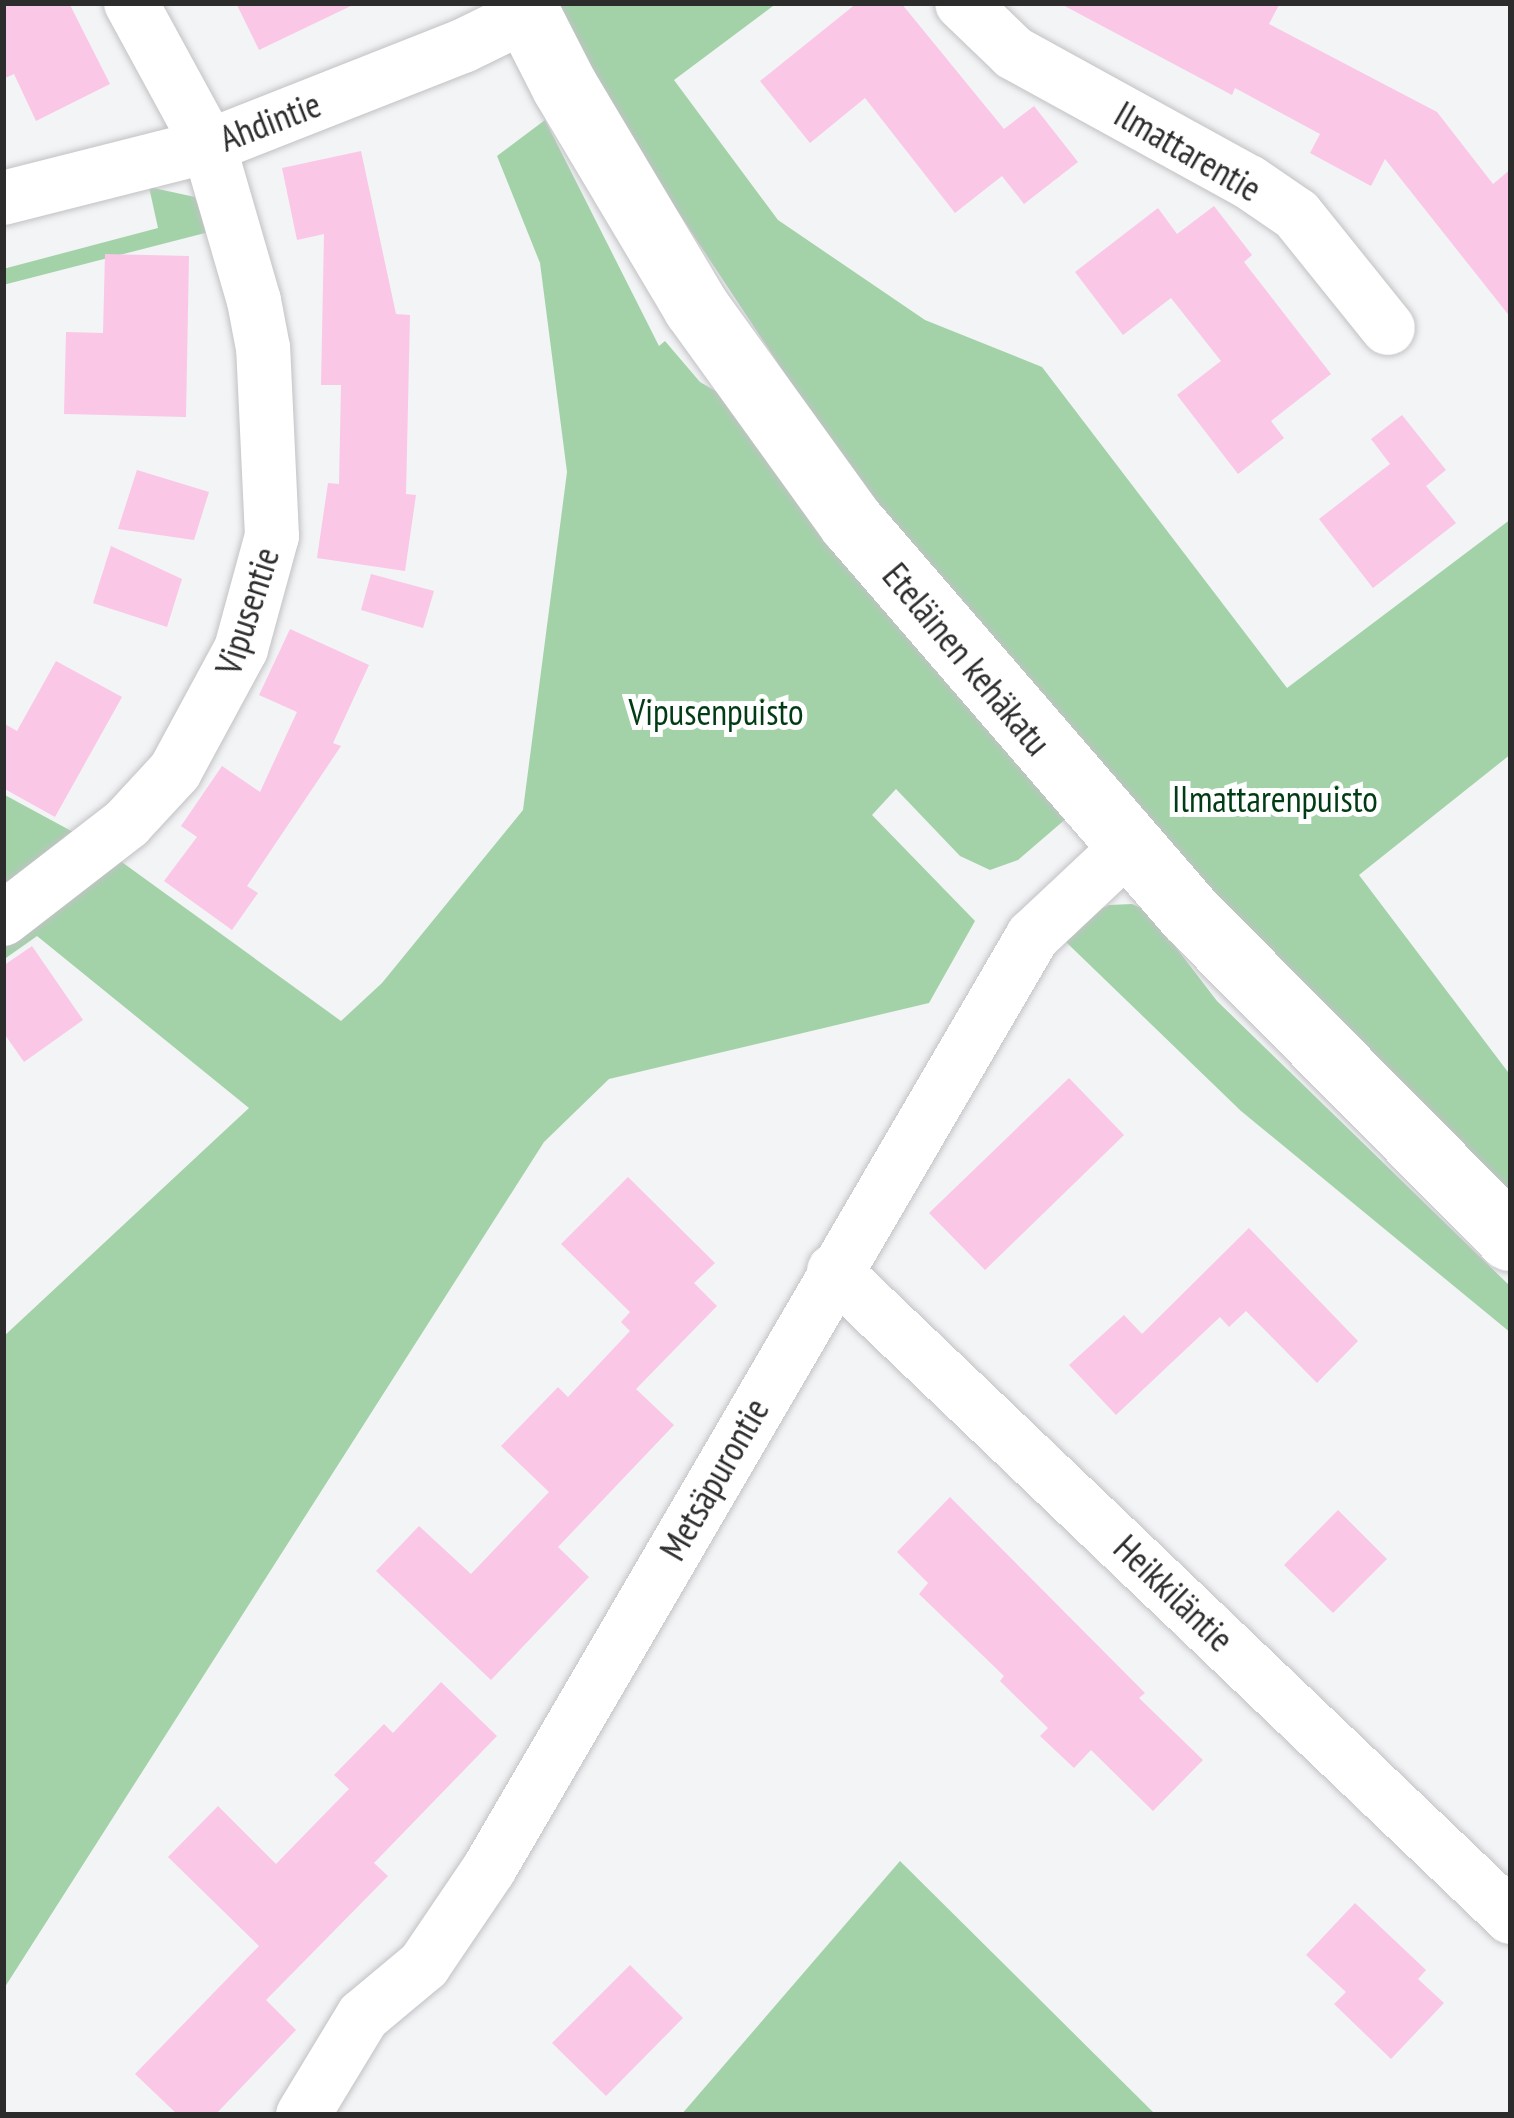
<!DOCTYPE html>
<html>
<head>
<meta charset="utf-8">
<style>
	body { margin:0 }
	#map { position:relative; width:1514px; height:2118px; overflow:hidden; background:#f3f4f6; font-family:"PT Sans Narrow",sans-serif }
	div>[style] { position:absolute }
	.green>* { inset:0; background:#a3d2a9 }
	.building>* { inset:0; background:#fac7e6 }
	.roads { filter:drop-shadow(0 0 3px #c2c2c5) drop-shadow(0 0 3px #c2c2c5) }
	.street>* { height:54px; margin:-27px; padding:0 27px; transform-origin:27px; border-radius:27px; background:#fff }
	.secondary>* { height:66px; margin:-33px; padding:0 33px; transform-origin:33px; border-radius:33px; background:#fff }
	span { translate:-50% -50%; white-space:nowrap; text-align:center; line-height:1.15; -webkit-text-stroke:10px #fff; paint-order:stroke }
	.street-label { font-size:36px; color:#2c2c2d }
	.park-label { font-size:36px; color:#023c14 }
	.frame { position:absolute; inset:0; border:6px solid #2c2c2d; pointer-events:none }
</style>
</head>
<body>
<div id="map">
	<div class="green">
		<div style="clip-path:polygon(556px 3px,777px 3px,674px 80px,778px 220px,925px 320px,1042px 367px,1287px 688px,1511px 519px,1511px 754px,1359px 875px,1511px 1076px,1511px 1211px,1250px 938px,846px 466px,643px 159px)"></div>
		<div style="clip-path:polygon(545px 120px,659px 346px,665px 341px,700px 382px,719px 393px,1068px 817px,1018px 860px,990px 870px,960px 856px,896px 789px,872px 815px,975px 921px,929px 1003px,609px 1079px,544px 1142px,3px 1990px,3px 1337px,249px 1108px,37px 936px,3px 960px,3px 944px,119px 860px,341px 1021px,382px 983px,523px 810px,567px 472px,540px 263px,497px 156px)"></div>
		<div style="clip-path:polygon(149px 187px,195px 197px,209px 232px,3px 285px,3px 269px,158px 228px)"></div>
		<div style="clip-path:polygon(3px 794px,75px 833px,3px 885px)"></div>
		<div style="clip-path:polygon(1132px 904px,1148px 911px,1217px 1001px,1511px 1287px,1511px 1333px,1241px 1111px,1066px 942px,1092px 913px,1109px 905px)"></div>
		<div style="clip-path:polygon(900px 1861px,1156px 2115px,681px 2115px)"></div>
	</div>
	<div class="building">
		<div style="clip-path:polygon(3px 3px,69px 3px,110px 84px,36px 121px,14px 74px,3px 79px)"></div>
		<div style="clip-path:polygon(236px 3px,357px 3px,259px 50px)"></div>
		<div style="clip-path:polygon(857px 3px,901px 3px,1004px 129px,1034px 106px,1078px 162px,1024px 204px,1002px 176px,955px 213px,865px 98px,810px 143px,760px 81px)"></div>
		<div style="clip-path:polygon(1059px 3px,1280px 3px,1269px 24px,1437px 112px,1493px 184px,1511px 169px,1511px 318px,1385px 159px,1371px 186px,1310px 153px,1320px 134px,1235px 88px,1232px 95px)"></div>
		<div style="clip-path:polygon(361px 151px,396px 314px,410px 315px,406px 494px,416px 495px,405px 571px,317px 558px,328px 483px,339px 484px,341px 385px,321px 385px,324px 234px,297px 240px,282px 168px)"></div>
		<div style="clip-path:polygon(1214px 206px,1252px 255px,1244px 262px,1331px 374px,1271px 421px,1284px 438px,1238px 474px,1177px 395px,1221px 361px,1171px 298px,1123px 335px,1075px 272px,1158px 208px,1177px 234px)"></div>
		<div style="clip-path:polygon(105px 254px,189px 256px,186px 417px,64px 414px,66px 332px,103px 333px)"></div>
		<div style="clip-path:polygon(1402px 415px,1446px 470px,1426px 486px,1456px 523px,1373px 588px,1319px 519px,1390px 464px,1371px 439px)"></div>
		<div style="clip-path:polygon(137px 470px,209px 492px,194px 540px,118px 529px)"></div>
		<div style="clip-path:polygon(111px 546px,182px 579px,167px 627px,93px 603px)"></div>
		<div style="clip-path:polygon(371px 574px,434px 591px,423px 628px,361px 610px)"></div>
		<div style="clip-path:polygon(290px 629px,369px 665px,333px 743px,341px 746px,247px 886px,258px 893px,232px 930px,164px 881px,197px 837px,181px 826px,222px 766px,260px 792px,297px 712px,259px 695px)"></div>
		<div style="clip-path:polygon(56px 661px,122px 697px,55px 817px,3px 788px,3px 723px,17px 731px)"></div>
		<div style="clip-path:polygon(32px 946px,83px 1020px,24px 1062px,3px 1032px,3px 966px)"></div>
		<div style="clip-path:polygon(1069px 1078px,1124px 1135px,985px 1270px,929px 1213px)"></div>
		<div style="clip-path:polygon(628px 1177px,715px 1263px,694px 1283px,717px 1306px,636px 1389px,674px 1425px,558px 1547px,589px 1577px,491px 1680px,376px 1571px,419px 1526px,471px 1574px,549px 1492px,501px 1446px,558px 1387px,568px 1397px,630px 1331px,621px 1322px,630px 1312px,561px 1244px)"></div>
		<div style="clip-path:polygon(1249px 1228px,1358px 1341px,1317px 1383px,1246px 1311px,1229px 1327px,1220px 1317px,1116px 1415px,1069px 1365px,1124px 1315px,1142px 1334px)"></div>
		<div style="clip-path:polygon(950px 1497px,1145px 1693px,1139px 1698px,1203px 1760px,1153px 1811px,1091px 1750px,1074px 1768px,1040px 1736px,1048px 1728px,1000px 1681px,1004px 1676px,919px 1594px,928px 1583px,897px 1552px)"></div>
		<div style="clip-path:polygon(1338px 1510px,1387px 1559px,1333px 1613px,1284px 1565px)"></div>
		<div style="clip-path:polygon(441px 1682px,497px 1736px,374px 1863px,388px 1876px,266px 2000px,296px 2030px,215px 2115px,178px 2115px,135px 2074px,259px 1946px,168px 1857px,218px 1806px,276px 1864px,349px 1789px,334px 1775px,384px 1724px,393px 1733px)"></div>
		<div style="clip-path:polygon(1355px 1903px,1426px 1970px,1418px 1979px,1444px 2003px,1391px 2059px,1334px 2004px,1346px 1992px,1306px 1955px)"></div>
		<div style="clip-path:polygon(630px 1965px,683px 2018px,606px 2096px,552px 2043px)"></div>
	</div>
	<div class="roads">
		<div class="street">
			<div style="left:962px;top:3px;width:72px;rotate:43.9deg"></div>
			<div style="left:1014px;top:53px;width:268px;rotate:28.8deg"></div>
			<div style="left:1249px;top:182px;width:58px;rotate:34.5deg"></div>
			<div style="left:1297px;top:215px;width:145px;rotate:51.2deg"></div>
			<div style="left:3px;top:198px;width:212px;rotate:-14.2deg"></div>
			<div style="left:209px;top:146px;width:273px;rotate:-21.5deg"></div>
			<div style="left:463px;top:46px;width:72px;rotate:-26.2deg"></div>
			<div style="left:3px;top:919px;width:157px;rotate:-37.7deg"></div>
			<div style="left:127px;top:823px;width:71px;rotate:-47.3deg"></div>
			<div style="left:175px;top:771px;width:139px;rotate:-61.6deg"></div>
			<div style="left:241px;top:649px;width:117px;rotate:-74.7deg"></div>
			<div style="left:272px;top:536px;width:188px;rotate:-92.7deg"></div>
			<div style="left:263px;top:348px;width:48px;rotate:-100.8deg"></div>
			<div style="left:254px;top:301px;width:161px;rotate:-106.2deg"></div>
			<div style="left:209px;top:146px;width:163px;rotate:-118.6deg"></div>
			<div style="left:834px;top:1271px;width:936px;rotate:43.66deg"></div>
			<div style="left:303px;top:2115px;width:116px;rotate:-58.8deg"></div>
			<div style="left:363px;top:2016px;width:80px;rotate:-39.9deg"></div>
			<div style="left:424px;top:1965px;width:116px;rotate:-55.9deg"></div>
			<div style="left:489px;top:1869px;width:1080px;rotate:-59.76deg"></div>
			<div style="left:1033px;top:936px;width:132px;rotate:-43.2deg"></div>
		</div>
		<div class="secondary">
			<div style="left:522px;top:3px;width:94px;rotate:62.9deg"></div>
			<div style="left:565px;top:87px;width:256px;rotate:59.2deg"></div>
			<div style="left:696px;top:307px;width:265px;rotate:54.2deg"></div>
			<div style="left:851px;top:522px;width:518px;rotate:49.15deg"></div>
			<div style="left:1190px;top:914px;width:456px;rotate:45.3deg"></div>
		</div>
	</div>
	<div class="street-label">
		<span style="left:270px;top:121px;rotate:-21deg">Ahdintie</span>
		<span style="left:1188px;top:151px;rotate:30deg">Ilmattarentie</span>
		<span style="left:247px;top:611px;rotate:-72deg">Vipusentie</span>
		<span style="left:967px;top:659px;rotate:50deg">Eteläinen kehäkatu</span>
		<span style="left:714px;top:1479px;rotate:-60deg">Metsäpurontie</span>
		<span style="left:1174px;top:1593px;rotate:44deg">Heikkiläntie</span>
	</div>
	<div class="park-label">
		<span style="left:716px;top:712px">Vipusenpuisto</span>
		<span style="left:1275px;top:799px">Ilmattarenpuisto</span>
	</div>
	<div class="frame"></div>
</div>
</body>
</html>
